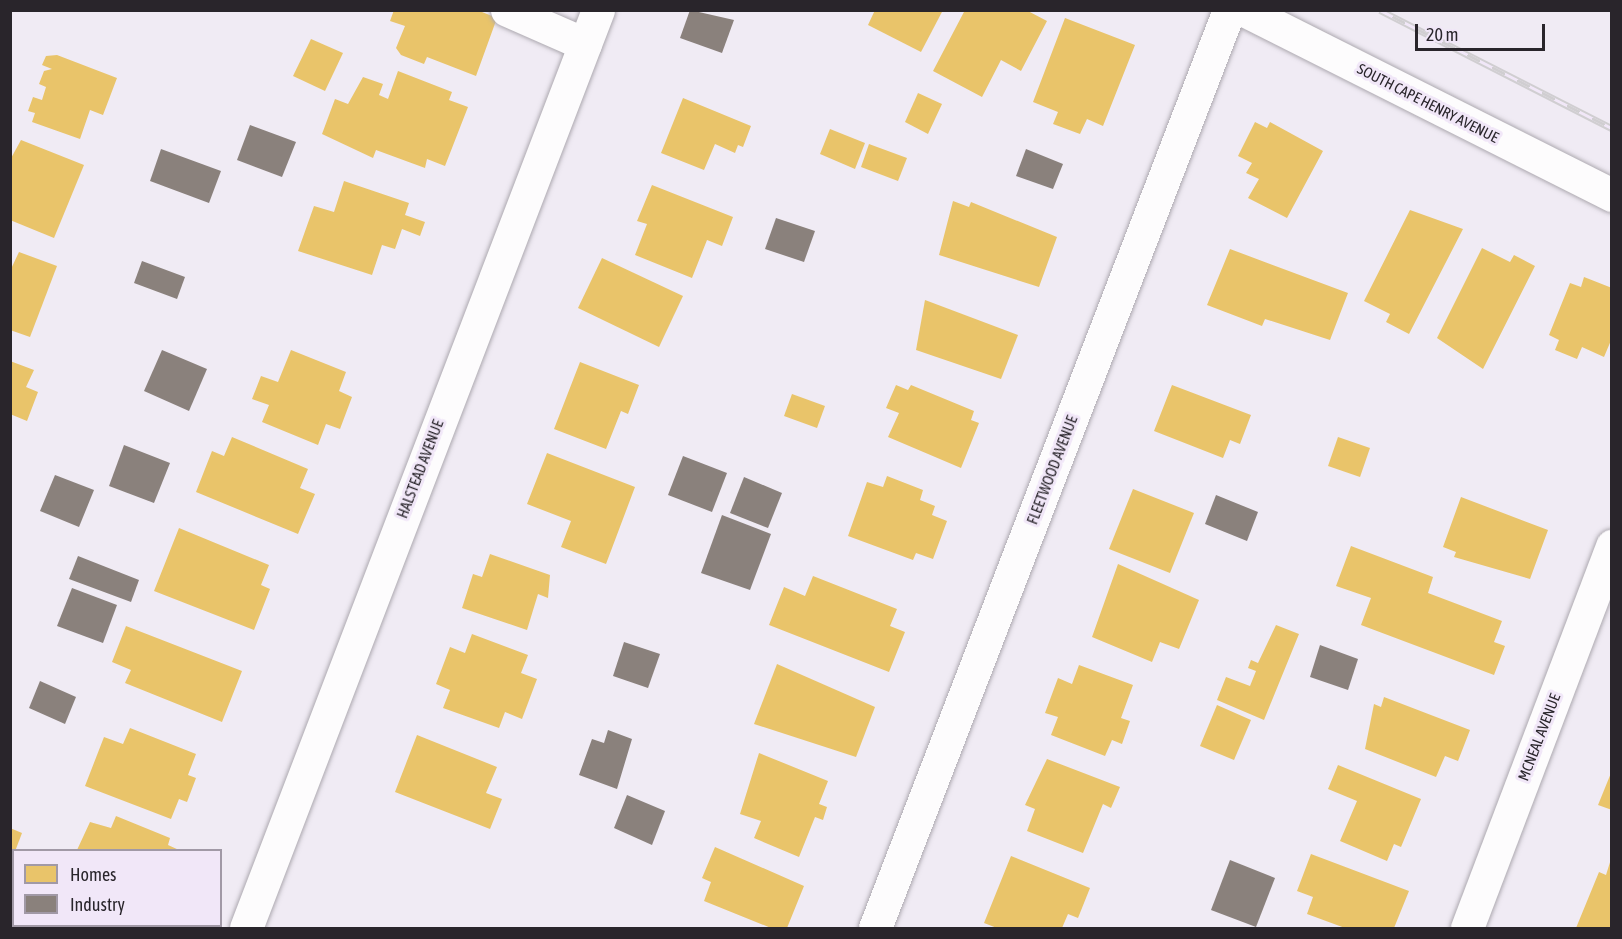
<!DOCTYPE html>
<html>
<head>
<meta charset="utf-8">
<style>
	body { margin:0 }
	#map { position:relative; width:1622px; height:939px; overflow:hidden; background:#f0ebf4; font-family:"Asap Condensed",sans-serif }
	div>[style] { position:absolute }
	.homes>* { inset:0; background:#e9c46a }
	.industry>* { inset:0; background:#8a817c }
	.roads { filter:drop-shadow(0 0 2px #ada9b0) drop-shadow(0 0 2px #ada9b0) }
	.minor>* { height:33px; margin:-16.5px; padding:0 16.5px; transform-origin:16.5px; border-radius:16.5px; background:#fdfcfd }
	.rail>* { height:7px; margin-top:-3.5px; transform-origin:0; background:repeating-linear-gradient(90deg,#f1e7f8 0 14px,#d0ced1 0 28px); box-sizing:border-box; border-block:2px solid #d0ced1 }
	span { translate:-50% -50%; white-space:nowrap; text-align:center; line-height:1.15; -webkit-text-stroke:6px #f1e7f8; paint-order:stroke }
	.street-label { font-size:15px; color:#29252b }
	.frame { position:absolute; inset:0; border:12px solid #29252b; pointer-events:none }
	.legend { position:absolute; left:12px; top:849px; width:210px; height:78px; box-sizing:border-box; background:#f1e7f8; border:2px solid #a199a6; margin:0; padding:8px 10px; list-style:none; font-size:18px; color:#29252b }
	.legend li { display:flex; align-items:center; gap:12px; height:30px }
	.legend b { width:30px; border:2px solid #a199a6 }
	.scale { position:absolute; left:1415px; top:24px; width:130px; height:27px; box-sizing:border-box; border:3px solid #29252b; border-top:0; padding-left:8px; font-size:18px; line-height:21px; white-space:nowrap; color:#29252b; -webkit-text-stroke:4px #f1e7f8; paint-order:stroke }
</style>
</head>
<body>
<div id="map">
	<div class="homes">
		<div style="clip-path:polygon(394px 10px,477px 10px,497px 18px,476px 76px,427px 57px,424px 64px,401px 55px,396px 48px,405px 26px,390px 21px)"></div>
		<div style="clip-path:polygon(875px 10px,943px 10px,921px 52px,868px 25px)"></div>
		<div style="clip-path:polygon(965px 10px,1026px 10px,1047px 21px,1021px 71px,1001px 60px,982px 97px,933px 71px)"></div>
		<div style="clip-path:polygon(1065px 18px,1135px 45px,1103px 126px,1087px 119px,1080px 134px,1053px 124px,1058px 112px,1033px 102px)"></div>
		<div style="clip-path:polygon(311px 39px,343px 53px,325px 91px,293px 76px)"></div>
		<div style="clip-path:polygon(57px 55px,117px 78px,103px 115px,90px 110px,80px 139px,32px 122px,35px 113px,28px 111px,33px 97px,42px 100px,46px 87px,39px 84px,44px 71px,52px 69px,42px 65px,46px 56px)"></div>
		<div style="clip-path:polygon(398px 71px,452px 92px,449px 100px,468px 107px,445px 166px,427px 159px,425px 168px,376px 150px,373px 158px,322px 134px,335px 99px,348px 104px,363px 77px,383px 84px,379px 95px,388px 99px)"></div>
		<div style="clip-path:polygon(918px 93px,942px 104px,928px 134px,905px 122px)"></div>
		<div style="clip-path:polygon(683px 98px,751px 126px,743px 147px,738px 145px,735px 153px,715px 144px,704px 170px,661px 153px)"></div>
		<div style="clip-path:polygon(1255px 122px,1267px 128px,1270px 122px,1323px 151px,1287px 218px,1248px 198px,1259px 179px,1246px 173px,1252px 163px,1238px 156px)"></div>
		<div style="clip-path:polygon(830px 129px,865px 143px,855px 169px,820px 154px)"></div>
		<div style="clip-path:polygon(21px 140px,84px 165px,54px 238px,10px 220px,10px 160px)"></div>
		<div style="clip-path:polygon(869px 144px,907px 158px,898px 181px,861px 167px)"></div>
		<div style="clip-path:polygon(344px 181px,409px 203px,405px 215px,425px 222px,420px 236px,402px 229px,395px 249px,382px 245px,372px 275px,298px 251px,314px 206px,334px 212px)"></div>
		<div style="clip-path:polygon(652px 185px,733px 217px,722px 246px,707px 240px,692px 278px,635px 255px,647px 224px,637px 221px)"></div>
		<div style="clip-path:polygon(953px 201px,969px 207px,971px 202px,1057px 237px,1039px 287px,939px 255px)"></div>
		<div style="clip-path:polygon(1410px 210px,1463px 229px,1409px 334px,1386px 322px,1390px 314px,1364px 301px)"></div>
		<div style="clip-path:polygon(1482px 248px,1510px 262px,1514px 255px,1535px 266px,1483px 369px,1437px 338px)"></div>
		<div style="clip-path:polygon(1230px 249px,1348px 293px,1330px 340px,1265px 319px,1262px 326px,1207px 305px)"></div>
		<div style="clip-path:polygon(19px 252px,57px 266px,30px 337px,10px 330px,10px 271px)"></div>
		<div style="clip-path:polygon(602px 258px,683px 296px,659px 347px,578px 308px)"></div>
		<div style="clip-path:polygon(1584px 277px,1612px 288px,1612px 338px,1604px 357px,1582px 347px,1577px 359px,1555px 350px,1559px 340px,1549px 335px,1570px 283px,1581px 287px)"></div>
		<div style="clip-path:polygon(925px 300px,1018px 335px,1001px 379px,916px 350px)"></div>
		<div style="clip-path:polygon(291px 350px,346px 372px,339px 391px,352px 397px,340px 429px,326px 424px,318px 445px,262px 422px,269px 405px,252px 399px,261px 376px,278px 382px)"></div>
		<div style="clip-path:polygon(10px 361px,34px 370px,26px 387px,38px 392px,27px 421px,10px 414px)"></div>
		<div style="clip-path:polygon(580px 362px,639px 385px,628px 414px,621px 411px,606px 449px,554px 429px)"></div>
		<div style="clip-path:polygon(896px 385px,908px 390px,911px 385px,974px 411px,971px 420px,979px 423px,961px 468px,888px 437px,899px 413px,886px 408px)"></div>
		<div style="clip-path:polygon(1172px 385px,1251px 415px,1240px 444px,1230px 440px,1223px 458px,1154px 431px)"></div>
		<div style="clip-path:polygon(792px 394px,825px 406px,817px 428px,784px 416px)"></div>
		<div style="clip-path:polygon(232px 437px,308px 469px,300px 488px,315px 494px,298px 534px,196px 492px,212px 451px,224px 456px)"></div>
		<div style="clip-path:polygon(1338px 437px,1370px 448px,1360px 477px,1328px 466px)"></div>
		<div style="clip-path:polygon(547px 453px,635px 487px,606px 564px,561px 547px,571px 521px,527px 504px)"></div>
		<div style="clip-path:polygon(887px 476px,923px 490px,920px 500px,935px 506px,932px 515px,947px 521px,933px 559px,916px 553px,913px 560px,848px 536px,867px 482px,883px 487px)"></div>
		<div style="clip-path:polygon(1133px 489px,1194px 513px,1170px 573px,1109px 549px)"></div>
		<div style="clip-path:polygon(1461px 497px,1548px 530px,1530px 579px,1454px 557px,1456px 552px,1443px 547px)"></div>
		<div style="clip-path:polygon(179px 528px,269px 565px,261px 585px,270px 589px,254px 630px,154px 591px)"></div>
		<div style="clip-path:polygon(1351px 546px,1433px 577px,1428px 593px,1502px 621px,1494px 642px,1505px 646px,1494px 675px,1361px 625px,1371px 598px,1336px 586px)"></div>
		<div style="clip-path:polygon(490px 554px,550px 575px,548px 598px,538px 594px,527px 630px,462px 608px,473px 574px,482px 577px)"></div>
		<div style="clip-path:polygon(1118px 564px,1199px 600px,1179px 649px,1160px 642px,1152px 662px,1092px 637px)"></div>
		<div style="clip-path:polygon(813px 576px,897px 609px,890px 626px,905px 632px,889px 672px,769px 625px,784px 587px,805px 596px)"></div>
		<div style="clip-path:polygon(1276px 625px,1299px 634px,1264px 720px,1217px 700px,1226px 677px,1250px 686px,1256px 671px,1248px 668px,1251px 660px,1258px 663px)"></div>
		<div style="clip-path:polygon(126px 626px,242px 671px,222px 722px,125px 683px,131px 670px,112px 662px)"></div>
		<div style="clip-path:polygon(472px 634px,528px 655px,521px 673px,537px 679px,522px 719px,505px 712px,499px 728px,443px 708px,450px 690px,436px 684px,450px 647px,465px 653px)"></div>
		<div style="clip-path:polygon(777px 664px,875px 707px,856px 757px,754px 724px)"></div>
		<div style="clip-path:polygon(1079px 665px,1133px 685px,1121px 718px,1130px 721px,1122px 744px,1112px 740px,1105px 756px,1051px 735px,1058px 717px,1045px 713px,1058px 678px,1072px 684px)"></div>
		<div style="clip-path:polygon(1384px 697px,1470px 730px,1458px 761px,1445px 756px,1436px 777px,1365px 749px,1374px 704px,1381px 707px)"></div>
		<div style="clip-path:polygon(1217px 705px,1251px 720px,1234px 760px,1200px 746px)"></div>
		<div style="clip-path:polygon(130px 728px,196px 754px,188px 775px,196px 778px,187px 802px,179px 799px,171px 819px,85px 786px,104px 737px,123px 744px)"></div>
		<div style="clip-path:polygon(417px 735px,497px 767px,486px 793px,502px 799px,490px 829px,395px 792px)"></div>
		<div style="clip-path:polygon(759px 753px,828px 781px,819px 804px,827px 807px,823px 820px,815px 817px,799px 857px,754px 838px,761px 821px,740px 814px)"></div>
		<div style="clip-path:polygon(1047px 759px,1120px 787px,1111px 808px,1103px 804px,1083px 853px,1027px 831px,1035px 809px,1025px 805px)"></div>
		<div style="clip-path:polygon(1338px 765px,1421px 799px,1401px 847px,1394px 844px,1387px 861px,1340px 841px,1357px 801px,1328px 789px)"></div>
		<div style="clip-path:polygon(1611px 773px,1612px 773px,1612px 810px,1598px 805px)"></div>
		<div style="clip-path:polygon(116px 816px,170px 838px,168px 845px,179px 850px,77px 850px,90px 822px,111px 828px)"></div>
		<div style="clip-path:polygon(10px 828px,22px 833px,11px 862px,10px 862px)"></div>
		<div style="clip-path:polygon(715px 847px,804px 886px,787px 928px,771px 928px,704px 901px,711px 882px,702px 878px)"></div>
		<div style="clip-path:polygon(1311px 854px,1409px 891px,1394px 928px,1345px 928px,1307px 914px,1313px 897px,1297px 891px)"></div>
		<div style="clip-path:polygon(1011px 856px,1090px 888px,1078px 918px,1068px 914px,1062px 928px,997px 928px,984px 923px)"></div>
		<div style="clip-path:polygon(1611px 859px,1612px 928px,1576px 928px,1599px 872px,1606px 875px)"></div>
	</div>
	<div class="industry">
		<div style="clip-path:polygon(690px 10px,734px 20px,722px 53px,680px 38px)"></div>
		<div style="clip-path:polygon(250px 125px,296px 142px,282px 177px,237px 160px)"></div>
		<div style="clip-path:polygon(161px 149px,221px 171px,209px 203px,150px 181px)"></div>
		<div style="clip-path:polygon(1026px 149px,1063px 164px,1053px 189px,1016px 176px)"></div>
		<div style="clip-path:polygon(776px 218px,815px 231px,804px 262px,765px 249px)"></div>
		<div style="clip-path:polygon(142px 261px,185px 277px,177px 299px,134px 283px)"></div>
		<div style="clip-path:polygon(162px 350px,207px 369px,189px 411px,144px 391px)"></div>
		<div style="clip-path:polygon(124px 445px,170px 463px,154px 503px,109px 486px)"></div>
		<div style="clip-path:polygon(683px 456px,727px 473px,712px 512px,668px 495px)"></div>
		<div style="clip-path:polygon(55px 475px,94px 490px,79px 527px,40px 511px)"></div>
		<div style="clip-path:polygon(744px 477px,782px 493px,768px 528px,730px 513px)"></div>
		<div style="clip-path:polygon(1216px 495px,1258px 512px,1247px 541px,1205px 524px)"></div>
		<div style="clip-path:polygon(722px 515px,771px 534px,750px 590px,701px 573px)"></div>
		<div style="clip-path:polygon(78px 556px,139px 580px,131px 602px,69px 579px)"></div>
		<div style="clip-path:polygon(72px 588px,117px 605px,103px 643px,57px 626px)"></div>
		<div style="clip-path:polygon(624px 642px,660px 654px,648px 688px,613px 676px)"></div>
		<div style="clip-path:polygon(1320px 645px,1358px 659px,1348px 690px,1310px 677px)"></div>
		<div style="clip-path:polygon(40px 681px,76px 697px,65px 724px,29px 708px)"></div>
		<div style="clip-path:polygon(608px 730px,632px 739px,617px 789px,579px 775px,592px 739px,604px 743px)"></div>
		<div style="clip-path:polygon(627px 795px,665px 811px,652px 845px,614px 828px)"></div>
		<div style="clip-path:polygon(1230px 860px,1275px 878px,1256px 927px,1211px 910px)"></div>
	</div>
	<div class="roads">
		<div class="minor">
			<div style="left:507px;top:10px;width:85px;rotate:23.6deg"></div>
			<div style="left:1244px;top:10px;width:412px;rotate:26.7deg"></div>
			<div style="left:246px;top:928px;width:983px;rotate:-69.02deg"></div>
			<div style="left:875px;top:928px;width:984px;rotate:-68.91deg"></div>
			<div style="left:1467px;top:928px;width:409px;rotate:-69.2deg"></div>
		</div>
	</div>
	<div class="rail">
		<div style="left:1380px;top:10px;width:260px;rotate:27deg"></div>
	</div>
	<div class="street-label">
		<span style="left:1428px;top:103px;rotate:27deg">SOUTH CAPE HENRY AVENUE</span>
		<span style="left:420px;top:469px;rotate:-69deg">HALSTEAD AVENUE</span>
		<span style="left:1052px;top:470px;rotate:-69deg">FLEETWOOD AVENUE</span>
		<span style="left:1539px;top:737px;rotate:-69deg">MCNEAL AVENUE</span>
	</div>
	<div class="frame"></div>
	<ul class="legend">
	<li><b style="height:16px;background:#e9c46a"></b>Homes</li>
	<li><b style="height:16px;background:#8a817c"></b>Industry</li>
	</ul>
	<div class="scale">20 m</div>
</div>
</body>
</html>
